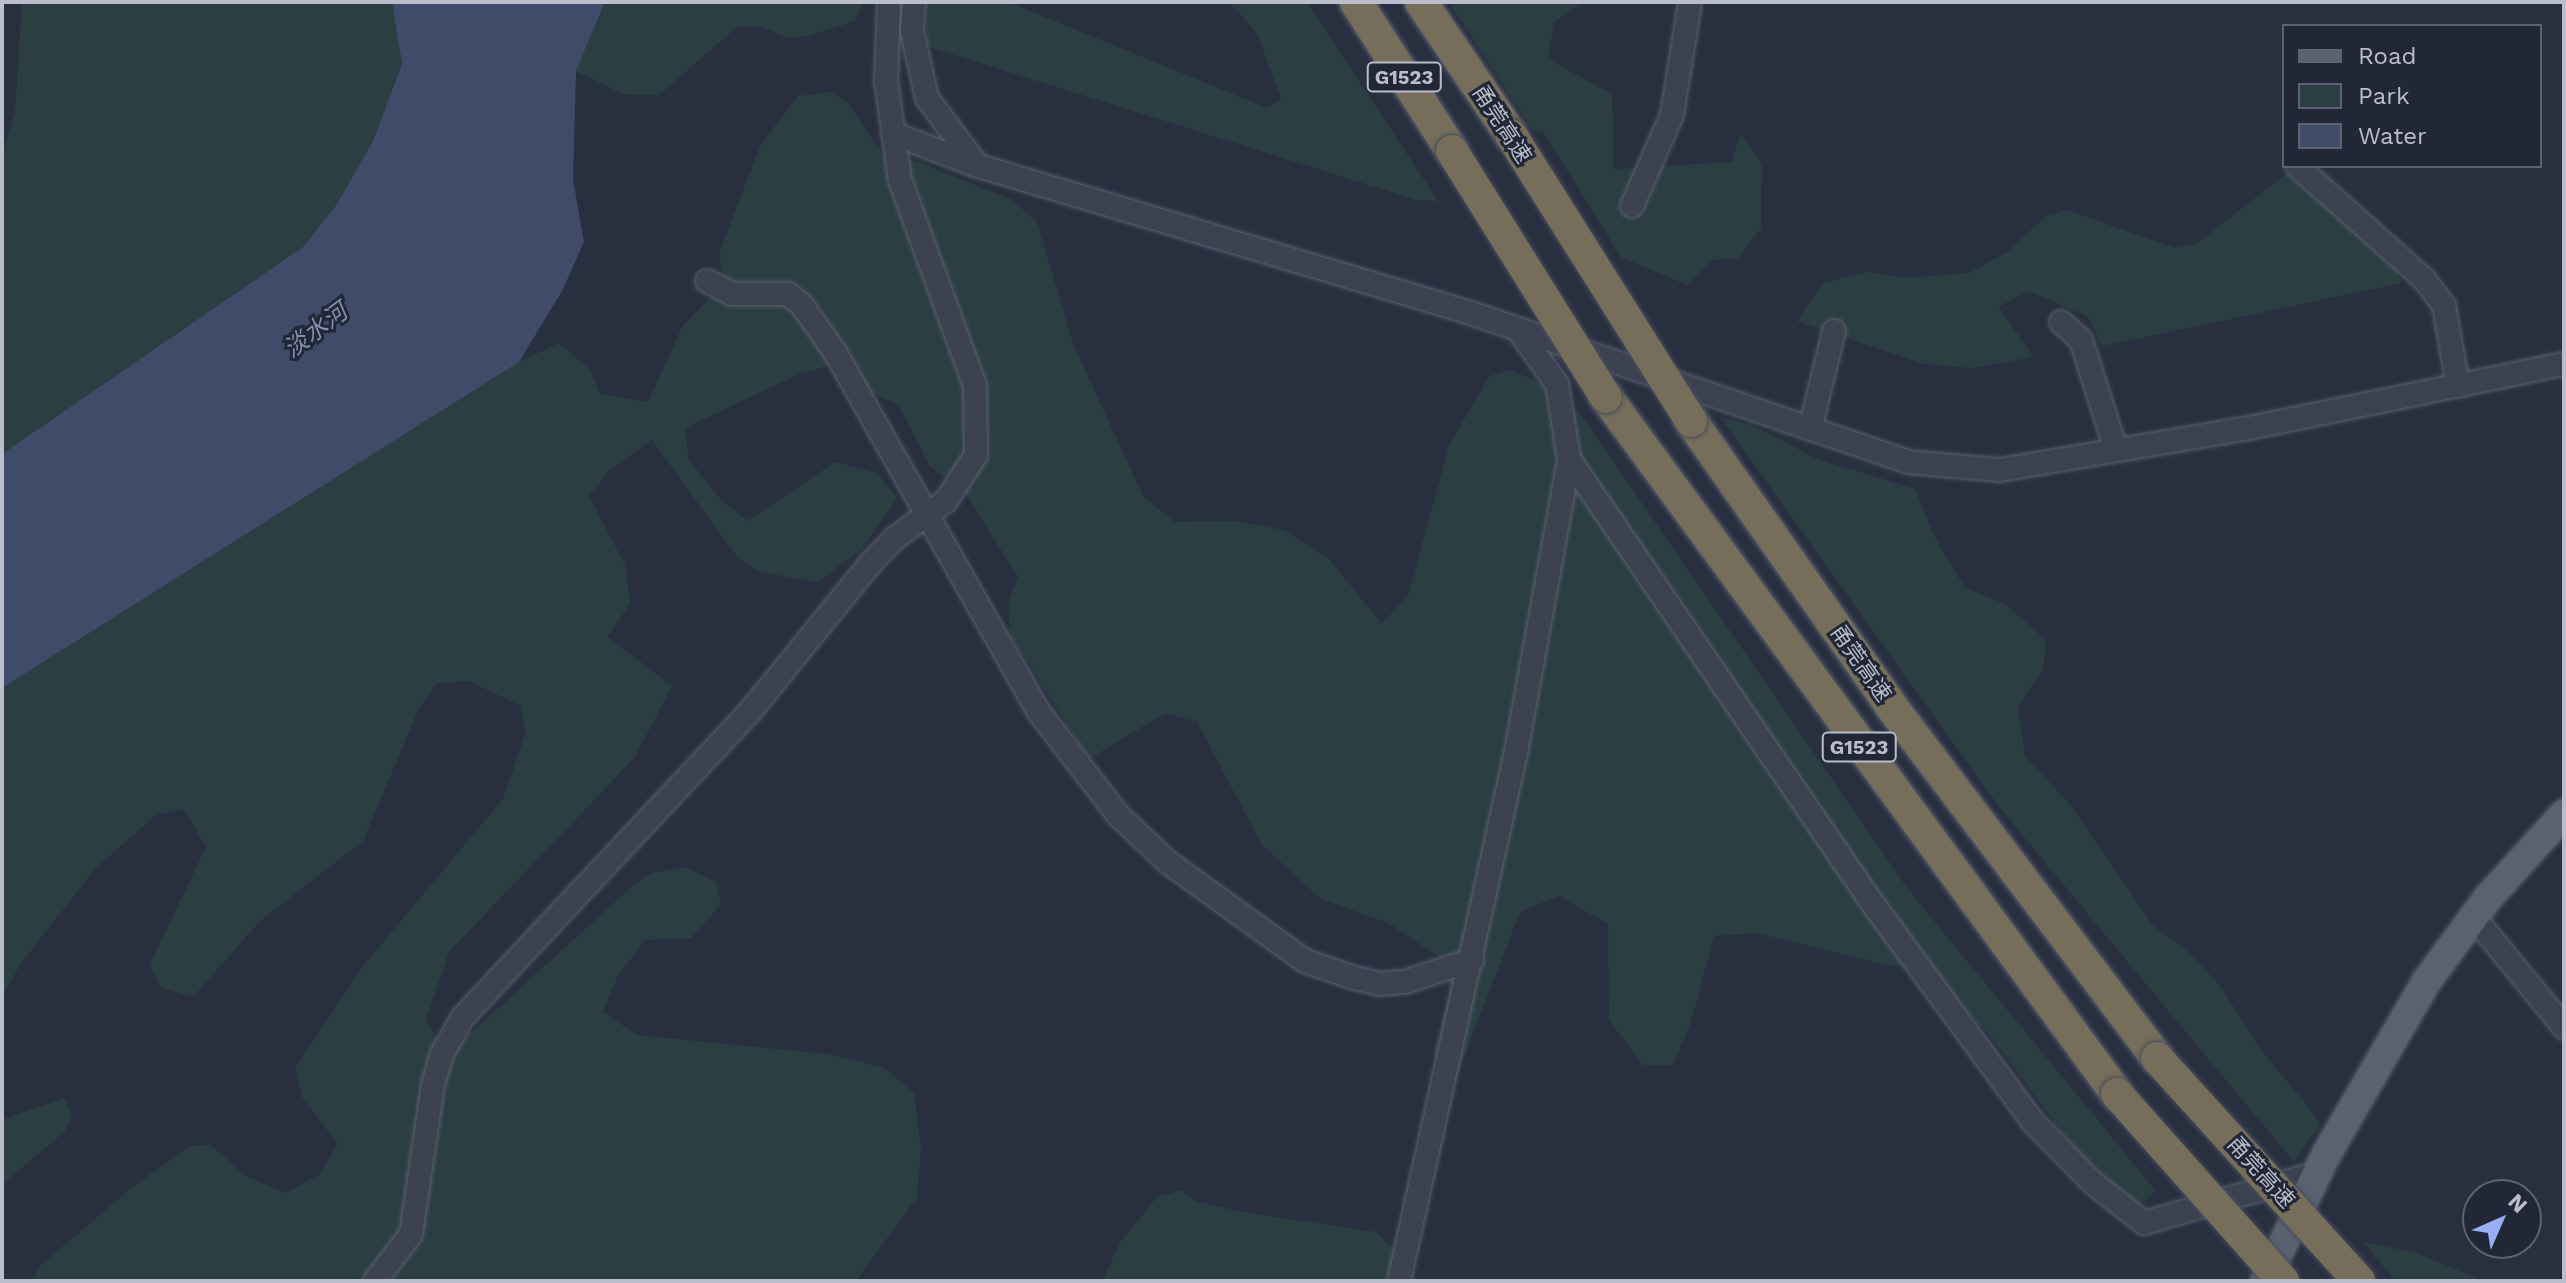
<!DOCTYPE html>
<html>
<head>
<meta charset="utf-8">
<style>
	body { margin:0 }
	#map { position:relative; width:2566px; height:1283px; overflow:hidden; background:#283040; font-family:"Work Sans","Noto Sans SC",sans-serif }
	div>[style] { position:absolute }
	.green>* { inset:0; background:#2b3e42 }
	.water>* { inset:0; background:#3f4b68 }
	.roads { filter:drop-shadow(0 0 2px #5a606e) drop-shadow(0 0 2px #5a606e) }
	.minor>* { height:22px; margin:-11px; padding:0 11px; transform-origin:11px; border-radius:11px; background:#3c4250 }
	.major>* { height:28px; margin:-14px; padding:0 14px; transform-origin:14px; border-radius:14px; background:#5a6170 }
	.highway>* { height:32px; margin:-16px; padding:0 16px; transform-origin:16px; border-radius:16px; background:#766e5a }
	.bridges { filter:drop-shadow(0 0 2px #474d5b) drop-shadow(0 0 2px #474d5b) }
	.highway-bridge>* { height:32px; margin:-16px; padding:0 16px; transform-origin:16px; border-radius:16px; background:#766e5a }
	span { translate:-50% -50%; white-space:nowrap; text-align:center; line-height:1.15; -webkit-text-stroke:6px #212736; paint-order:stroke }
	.shield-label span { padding:2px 6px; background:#212736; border:2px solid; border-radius:6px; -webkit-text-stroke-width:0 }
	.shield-label { font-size:20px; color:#b9beca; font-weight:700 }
	.street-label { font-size:22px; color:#b9beca }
	.water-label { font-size:24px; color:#8390b0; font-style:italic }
	.frame { position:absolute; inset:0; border:4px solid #b9beca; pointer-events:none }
	.legend { position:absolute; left:2282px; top:24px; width:260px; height:144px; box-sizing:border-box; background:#212736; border:2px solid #5e6371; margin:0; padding:10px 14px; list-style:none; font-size:24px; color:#b9beca }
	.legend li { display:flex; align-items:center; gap:16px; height:40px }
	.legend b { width:40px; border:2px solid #5e6371 }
	.north { position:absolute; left:2462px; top:1179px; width:80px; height:80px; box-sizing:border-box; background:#212736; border:2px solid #5e6371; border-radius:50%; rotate:45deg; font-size:22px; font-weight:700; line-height:32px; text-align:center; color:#b9beca }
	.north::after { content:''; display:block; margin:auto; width:28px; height:36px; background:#97aff2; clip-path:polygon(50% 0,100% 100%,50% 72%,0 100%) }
</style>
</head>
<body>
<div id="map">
	<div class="green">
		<div style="clip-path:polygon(22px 2px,392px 2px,402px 64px,373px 141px,337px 204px,303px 247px,2px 454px,2px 154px,15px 113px)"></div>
		<div style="clip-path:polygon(605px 2px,862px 2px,863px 3px,855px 21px,808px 36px,788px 38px,762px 27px,738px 26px,659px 95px,623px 94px,576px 71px)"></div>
		<div style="clip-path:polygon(927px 2px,1008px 2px,1267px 108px,1281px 99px,1276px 85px,1257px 33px,1229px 2px,1307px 2px,1438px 201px,1417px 200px,926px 46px)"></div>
		<div style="clip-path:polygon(1449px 2px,1583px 2px,1554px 22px,1548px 59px,1612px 94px,1614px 169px,1732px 162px,1740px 133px,1762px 164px,1761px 228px,1738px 258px,1712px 260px,1687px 285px,1621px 257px,1543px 131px,1534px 132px)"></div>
		<div style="clip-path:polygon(831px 92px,848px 103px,882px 154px,916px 161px,1012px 200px,1037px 222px,1074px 346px,1143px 496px,1174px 522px,1234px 521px,1284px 530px,1329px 559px,1382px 624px,1408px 595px,1450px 443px,1490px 376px,1510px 370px,1550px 386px,1584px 419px,1907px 888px,2156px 1191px,2137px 1208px,2078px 1154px,1992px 1038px,1922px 964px,1891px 966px,1758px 933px,1714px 936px,1691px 1022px,1673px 1065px,1643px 1065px,1609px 1020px,1608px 924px,1559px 896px,1520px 912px,1451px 1091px,1433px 1053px,1449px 992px,1445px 961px,1390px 924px,1321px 899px,1262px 845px,1197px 722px,1165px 713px,1089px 759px,1011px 636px,1008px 605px,1018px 577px,966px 494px,930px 466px,898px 404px,862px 390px,832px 365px,801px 373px,685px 428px,689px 460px,722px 501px,748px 521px,835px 462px,877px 473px,897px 498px,863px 548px,818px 582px,760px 572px,738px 558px,652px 440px,608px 471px,589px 496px,625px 565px,630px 603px,608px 637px,672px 686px,635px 757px,449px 952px,426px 1019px,436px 1037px,461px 1042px,637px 882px,652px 873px,685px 867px,716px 882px,721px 904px,691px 938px,645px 940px,617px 977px,603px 1012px,637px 1035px,828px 1054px,885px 1068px,914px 1093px,921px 1150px,917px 1197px,856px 1281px,32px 1281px,41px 1265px,130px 1189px,190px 1146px,211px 1145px,244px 1175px,285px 1193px,319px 1175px,338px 1144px,303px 1099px,295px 1068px,363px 966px,503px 799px,525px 735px,521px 706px,469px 681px,437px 683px,419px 708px,363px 841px,260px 921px,193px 997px,161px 988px,150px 964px,206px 847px,184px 809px,156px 815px,96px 868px,21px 963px,2px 997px,2px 688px,519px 362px,559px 343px,590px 370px,600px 394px,648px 402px,682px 327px,712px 296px,721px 277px,720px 251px,761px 144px,798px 96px)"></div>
		<div style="clip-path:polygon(2286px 174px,2391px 260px,2402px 283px,2102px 346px,2088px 317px,2029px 291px,1998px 307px,2034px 357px,1971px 368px,1924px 364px,1797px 321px,1823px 283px,1868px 272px,1905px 278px,1969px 273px,2009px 251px,2046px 216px,2067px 210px,2175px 248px,2196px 244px)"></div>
		<div style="clip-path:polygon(1720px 417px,1754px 426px,1817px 459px,1915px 489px,1935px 538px,1965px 588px,2005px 604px,2046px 640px,2043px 670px,2018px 706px,2025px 756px,2072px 807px,2154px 927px,2186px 949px,2221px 987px,2261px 1050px,2309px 1108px,2320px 1125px,2294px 1162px,2000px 808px)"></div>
		<div style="clip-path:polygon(64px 1098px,72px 1115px,65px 1131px,2px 1185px,2px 1120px)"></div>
		<div style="clip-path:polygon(1182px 1190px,1195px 1201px,1248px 1213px,1376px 1232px,1395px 1251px,1394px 1281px,1102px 1281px,1121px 1241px,1157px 1197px)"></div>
		<div style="clip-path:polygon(2363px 1242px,2414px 1252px,2483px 1281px,2396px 1281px)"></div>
	</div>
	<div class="water">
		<div style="clip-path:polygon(392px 2px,605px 2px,576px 71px,573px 179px,584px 242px,562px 291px,519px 362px,2px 688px,2px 454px,303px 247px,337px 204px,373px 141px,402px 64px)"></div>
	</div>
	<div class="roads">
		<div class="minor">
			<div style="left:914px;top:2px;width:29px;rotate:94deg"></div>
			<div style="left:912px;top:31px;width:69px;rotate:77.4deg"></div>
			<div style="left:927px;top:98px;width:84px;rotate:53.3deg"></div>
			<div style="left:897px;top:135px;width:80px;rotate:21.1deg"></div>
			<div style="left:972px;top:164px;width:521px;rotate:16.63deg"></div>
			<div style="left:1471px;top:313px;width:462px;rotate:18.8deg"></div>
			<div style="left:1908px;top:462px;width:92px;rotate:5deg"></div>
			<div style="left:2000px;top:470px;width:253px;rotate:-9.6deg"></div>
			<div style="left:2249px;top:428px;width:321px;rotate:-11.5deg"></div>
			<div style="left:2297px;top:166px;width:170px;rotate:41.7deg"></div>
			<div style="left:2424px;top:279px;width:34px;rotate:53deg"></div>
			<div style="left:2444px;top:306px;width:81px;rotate:80.1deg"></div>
			<div style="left:1632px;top:206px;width:99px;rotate:-66.3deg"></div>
			<div style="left:1672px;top:115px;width:114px;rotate:-80.9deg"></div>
			<div style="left:707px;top:281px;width:28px;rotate:27deg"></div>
			<div style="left:732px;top:294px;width:56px"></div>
			<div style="left:788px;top:294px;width:16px;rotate:38deg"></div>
			<div style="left:801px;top:304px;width:59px;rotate:54.7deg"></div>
			<div style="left:835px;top:352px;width:412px;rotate:60.5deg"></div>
			<div style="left:1038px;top:711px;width:133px;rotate:52.4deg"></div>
			<div style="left:1119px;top:816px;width:69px;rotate:43.2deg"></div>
			<div style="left:1169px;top:863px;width:168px;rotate:35.8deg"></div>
			<div style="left:1305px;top:961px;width:52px;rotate:19.1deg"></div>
			<div style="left:1354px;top:978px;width:27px;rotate:13deg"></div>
			<div style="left:1380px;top:984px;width:25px;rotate:-5deg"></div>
			<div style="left:1405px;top:982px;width:71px;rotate:-18.2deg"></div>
			<div style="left:2061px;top:322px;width:27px;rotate:42deg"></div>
			<div style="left:2081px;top:340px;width:115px;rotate:72.3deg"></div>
			<div style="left:1810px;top:429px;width:101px;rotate:-76.2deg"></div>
			<div style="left:1569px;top:459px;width:534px;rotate:55.68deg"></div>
			<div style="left:1870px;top:900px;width:275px;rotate:53.7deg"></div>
			<div style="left:2033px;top:1122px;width:86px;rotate:45.5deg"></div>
			<div style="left:2093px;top:1183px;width:65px;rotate:38.1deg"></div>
			<div style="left:2144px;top:1223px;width:180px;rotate:-16.1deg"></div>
			<div style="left:2473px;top:916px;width:144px;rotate:50.7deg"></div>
			<div style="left:375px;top:1281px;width:59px;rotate:-52.5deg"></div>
			<div style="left:411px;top:1234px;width:151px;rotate:-81.6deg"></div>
			<div style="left:433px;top:1085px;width:32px;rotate:-74deg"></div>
			<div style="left:442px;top:1054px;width:43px;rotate:-60.4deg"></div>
			<div style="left:463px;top:1017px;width:424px;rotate:-46.8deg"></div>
			<div style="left:753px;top:708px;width:186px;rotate:-50.9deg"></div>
			<div style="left:870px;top:564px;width:35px;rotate:-46deg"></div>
			<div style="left:894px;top:539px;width:64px;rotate:-36.2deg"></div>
			<div style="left:946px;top:501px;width:55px;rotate:-56.9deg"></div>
			<div style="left:976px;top:455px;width:69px;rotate:-90.8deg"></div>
			<div style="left:975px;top:386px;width:219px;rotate:-110deg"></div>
			<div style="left:900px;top:180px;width:100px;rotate:-98deg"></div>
			<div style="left:886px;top:81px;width:79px;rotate:-87.8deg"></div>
			<div style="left:1399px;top:1281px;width:542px;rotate:-77.53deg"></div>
			<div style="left:1516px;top:752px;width:298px;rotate:-79.7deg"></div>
			<div style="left:1569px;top:459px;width:76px;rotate:-99.1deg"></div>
			<div style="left:1557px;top:384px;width:67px;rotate:-125.8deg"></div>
		</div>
		<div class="major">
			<div style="left:2265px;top:1281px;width:142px;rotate:-64.2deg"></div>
			<div style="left:2327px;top:1153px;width:198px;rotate:-59.9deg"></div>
			<div style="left:2426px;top:982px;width:103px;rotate:-53.7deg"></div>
			<div style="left:2487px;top:899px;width:115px;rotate:-47.8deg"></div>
		</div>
		<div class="highway">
			<div style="left:1356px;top:2px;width:177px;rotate:57.2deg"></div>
			<div style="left:1421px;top:2px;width:161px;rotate:55.9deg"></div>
			<div style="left:1606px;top:397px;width:864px;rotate:53.75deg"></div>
			<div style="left:1691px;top:421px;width:348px;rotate:54.9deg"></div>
			<div style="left:1891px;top:706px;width:441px;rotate:52.9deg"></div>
		</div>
	</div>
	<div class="bridges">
		<div class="highway-bridge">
			<div style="left:1511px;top:135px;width:338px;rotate:57.8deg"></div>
			<div style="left:1452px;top:151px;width:290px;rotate:58deg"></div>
			<div style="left:2157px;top:1058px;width:301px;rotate:47.8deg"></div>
			<div style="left:2117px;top:1094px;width:250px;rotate:48.4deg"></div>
		</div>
	</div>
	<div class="shield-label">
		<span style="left:1404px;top:77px">G1523</span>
		<span style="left:1859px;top:747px">G1523</span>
	</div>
	<div class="street-label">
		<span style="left:1502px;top:124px;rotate:57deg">甬莞高速</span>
		<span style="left:1861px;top:663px;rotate:55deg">甬莞高速</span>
		<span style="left:2261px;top:1172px;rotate:48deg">甬莞高速</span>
	</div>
	<div class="water-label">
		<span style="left:316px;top:331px;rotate:-37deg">淡水河</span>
	</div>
	<div class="frame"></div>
	<ul class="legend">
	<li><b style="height:10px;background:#5a6170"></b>Road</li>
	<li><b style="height:22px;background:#2b3e42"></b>Park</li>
	<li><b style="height:22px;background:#3f4b68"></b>Water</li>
	</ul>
	<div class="north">N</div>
</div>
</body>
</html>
